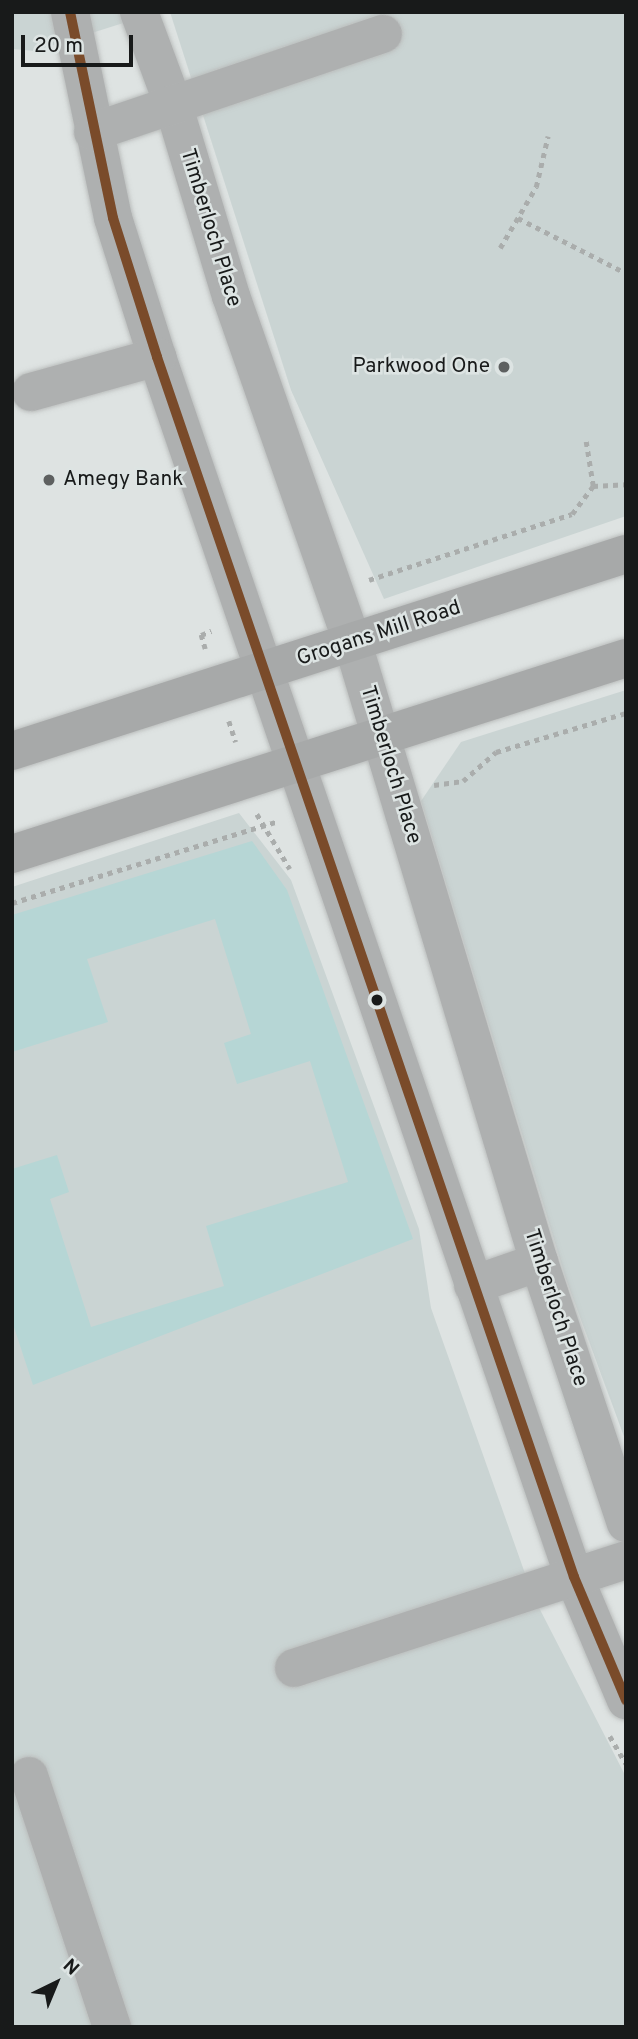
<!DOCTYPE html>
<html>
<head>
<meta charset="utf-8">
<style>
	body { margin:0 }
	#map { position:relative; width:638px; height:2039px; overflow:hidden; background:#dee3e2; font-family:Overpass,sans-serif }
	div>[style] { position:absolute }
	.built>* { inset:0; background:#cad4d3 }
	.green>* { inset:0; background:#b6d6d5 }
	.path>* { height:4.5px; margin-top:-2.25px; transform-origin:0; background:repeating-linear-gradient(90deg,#aaadac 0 5px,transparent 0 10px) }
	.roads { filter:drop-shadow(0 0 2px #bbbebd) drop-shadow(0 0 2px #bbbebd) }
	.minor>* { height:38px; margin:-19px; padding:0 19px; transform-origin:19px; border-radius:19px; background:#aeb0b0 }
	.major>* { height:38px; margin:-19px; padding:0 19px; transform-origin:19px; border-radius:19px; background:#a7a9a9 }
	.bus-1>* { height:10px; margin:-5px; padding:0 5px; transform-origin:5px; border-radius:5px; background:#7a4b2a }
	.dots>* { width:19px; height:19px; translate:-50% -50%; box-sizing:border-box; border:4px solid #dde4e3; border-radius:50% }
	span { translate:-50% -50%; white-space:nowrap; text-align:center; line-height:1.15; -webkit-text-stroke:5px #dde4e3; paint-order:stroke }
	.street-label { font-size:21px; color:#181a1a }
	.poi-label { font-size:21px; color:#181a1a }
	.right { translate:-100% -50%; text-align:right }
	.left { translate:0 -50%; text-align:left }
	.frame { position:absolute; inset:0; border:14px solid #181a1a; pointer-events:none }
	.north { position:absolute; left:21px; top:1948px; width:70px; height:70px; -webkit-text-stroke:5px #dde4e3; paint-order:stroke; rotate:43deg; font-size:19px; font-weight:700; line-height:28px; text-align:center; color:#181a1a }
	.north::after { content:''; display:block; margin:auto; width:24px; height:32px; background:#181a1a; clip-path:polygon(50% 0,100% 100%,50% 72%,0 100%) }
	.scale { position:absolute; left:21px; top:35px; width:112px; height:32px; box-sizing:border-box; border:4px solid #181a1a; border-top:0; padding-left:9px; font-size:21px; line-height:24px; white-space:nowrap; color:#181a1a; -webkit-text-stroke:5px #dde4e3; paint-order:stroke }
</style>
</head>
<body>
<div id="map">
	<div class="built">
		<div style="clip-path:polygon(12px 12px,158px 12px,35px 51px,12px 49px)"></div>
		<div style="clip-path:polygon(170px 12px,626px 12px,626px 516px,384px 599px,291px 390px)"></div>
		<div style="clip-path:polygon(626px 690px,626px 1442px,566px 1279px,421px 801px,461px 742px)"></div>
		<div style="clip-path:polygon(239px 813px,291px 880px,419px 1229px,431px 1308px,533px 1596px,626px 1777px,626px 2027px,12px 2027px,12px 887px)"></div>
	</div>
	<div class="green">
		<div style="clip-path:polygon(252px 841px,287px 890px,413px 1239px,33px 1385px,12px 1321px,12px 1169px,57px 1155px,69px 1192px,50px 1199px,91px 1327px,224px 1286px,206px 1226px,348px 1182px,310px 1061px,237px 1084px,224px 1043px,251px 1034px,215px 919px,87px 959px,108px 1022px,12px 1052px,12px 915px)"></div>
	</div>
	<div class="path">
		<div style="left:518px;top:218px;width:121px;rotate:27deg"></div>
		<div style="left:500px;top:248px;width:71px;rotate:-59.5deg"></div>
		<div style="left:536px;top:187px;width:52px;rotate:-76.8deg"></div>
		<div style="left:593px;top:486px;width:33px;rotate:-3deg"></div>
		<div style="left:369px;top:580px;width:213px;rotate:-18deg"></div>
		<div style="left:572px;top:514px;width:35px;rotate:-53deg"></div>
		<div style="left:593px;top:486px;width:45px;rotate:-99deg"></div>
		<div style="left:205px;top:649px;width:15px;rotate:-106deg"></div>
		<div style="left:201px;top:635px;width:11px;rotate:-22deg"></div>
		<div style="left:229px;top:721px;width:22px;rotate:72deg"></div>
		<div style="left:434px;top:785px;width:29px;rotate:-8deg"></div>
		<div style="left:463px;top:781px;width:44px;rotate:-41.3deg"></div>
		<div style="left:496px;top:752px;width:136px;rotate:-16.7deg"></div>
		<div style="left:257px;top:814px;width:64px;rotate:59deg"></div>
		<div style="left:12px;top:903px;width:276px;rotate:-17.1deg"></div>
		<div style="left:610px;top:1736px;width:32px;rotate:60deg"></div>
	</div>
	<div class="roads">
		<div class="minor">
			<div style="left:70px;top:12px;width:210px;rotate:78.2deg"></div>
			<div style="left:113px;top:218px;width:146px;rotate:72.4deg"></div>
			<div style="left:157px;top:357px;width:1289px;rotate:71.13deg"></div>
			<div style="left:574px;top:1577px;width:134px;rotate:67.1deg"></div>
			<div style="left:139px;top:12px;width:98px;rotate:69.7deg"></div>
			<div style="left:173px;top:104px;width:201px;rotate:73.2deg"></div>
			<div style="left:231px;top:296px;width:369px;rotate:70.7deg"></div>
			<div style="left:353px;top:644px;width:645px;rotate:73.25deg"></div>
			<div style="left:539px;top:1262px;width:275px;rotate:71.6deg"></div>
			<div style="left:93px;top:132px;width:306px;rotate:-18.7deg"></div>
			<div style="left:31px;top:392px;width:131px;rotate:-15.5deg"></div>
			<div style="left:473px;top:1285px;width:70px;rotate:-19.2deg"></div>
			<div style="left:294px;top:1668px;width:349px;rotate:-18deg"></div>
			<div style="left:29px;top:1776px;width:264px;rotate:71.7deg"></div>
		</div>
		<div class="major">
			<div style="left:12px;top:751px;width:645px;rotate:-17.79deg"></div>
			<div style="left:12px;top:854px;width:645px;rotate:-17.7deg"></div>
		</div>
	</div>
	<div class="bus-1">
		<div style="left:70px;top:12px;width:210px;rotate:78.2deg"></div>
		<div style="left:113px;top:218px;width:146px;rotate:72.4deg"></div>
		<div style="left:157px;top:357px;width:1289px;rotate:71.13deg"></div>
		<div style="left:574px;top:1577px;width:134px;rotate:67.1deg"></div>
	</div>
	<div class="dots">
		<div style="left:504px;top:367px;background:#5d6060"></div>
		<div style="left:49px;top:480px;background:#5d6060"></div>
		<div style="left:377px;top:1000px;background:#181a1a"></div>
	</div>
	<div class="street-label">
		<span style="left:210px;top:228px;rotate:73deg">Timberloch Place</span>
		<span style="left:379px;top:634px;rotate:-18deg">Grogans Mill Road</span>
		<span style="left:390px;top:765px;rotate:73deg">Timberloch Place</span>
		<span style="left:555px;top:1308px;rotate:72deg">Timberloch Place</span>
	</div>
	<div class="poi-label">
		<span class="right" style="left:490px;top:367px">Parkwood One</span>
		<span class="left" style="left:63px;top:480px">Amegy Bank</span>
	</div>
	<div class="frame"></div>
	<div class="north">N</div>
	<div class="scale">20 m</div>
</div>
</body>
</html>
